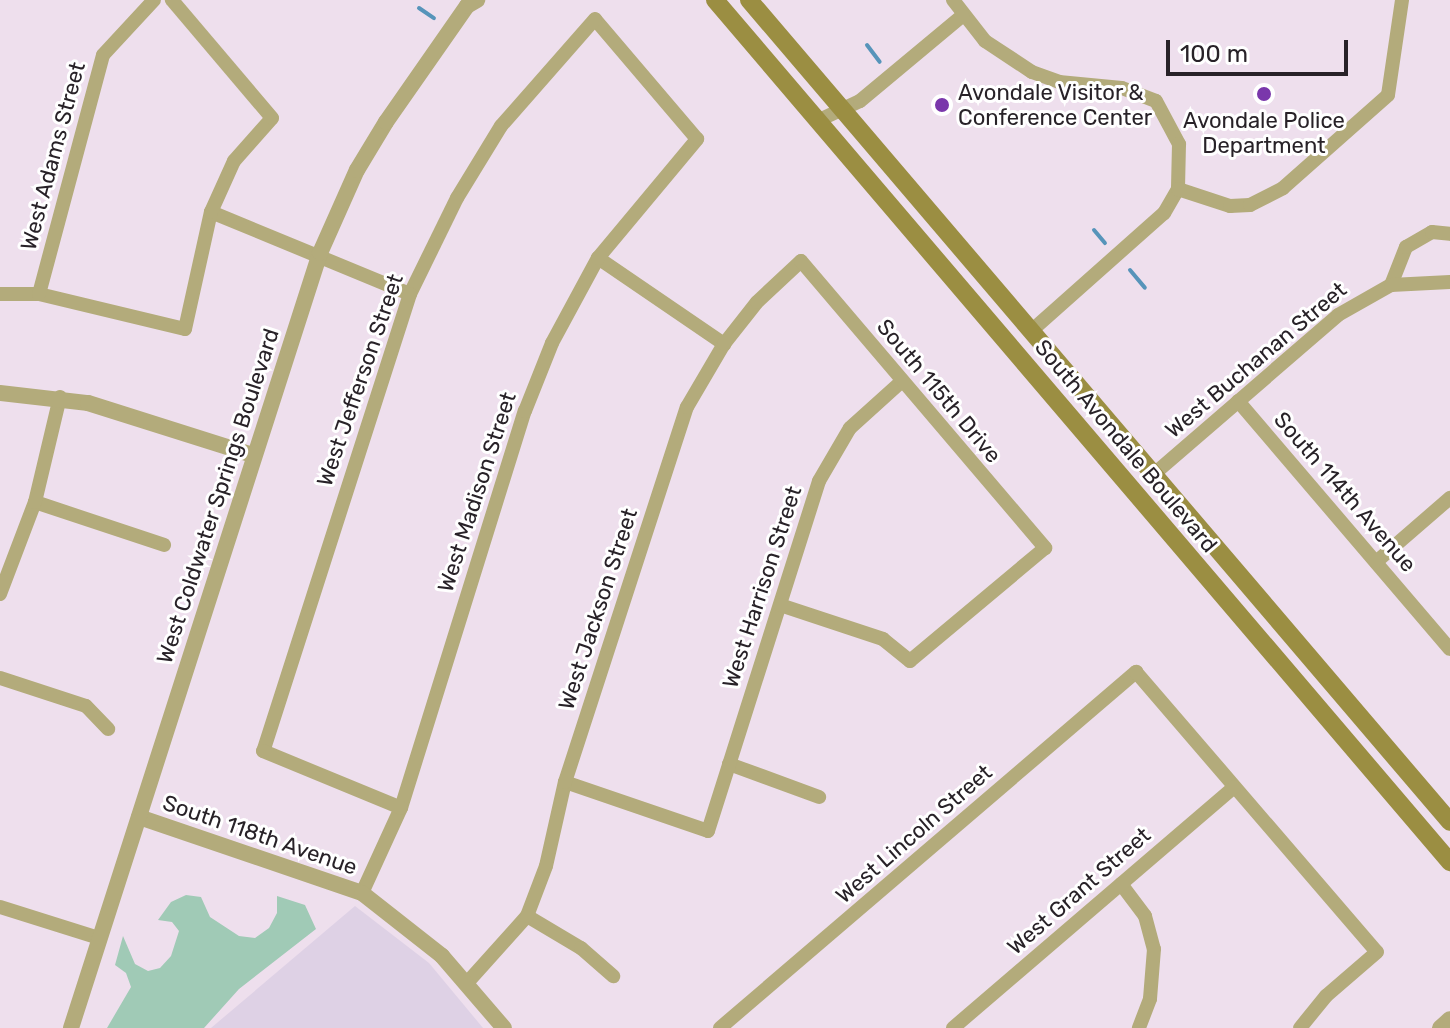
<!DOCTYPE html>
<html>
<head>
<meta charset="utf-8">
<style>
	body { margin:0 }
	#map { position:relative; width:1450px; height:1028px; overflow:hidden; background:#eedfed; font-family:Rubik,sans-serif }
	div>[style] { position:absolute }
	.education>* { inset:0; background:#ded1e5 }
	.green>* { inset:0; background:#a0cab6 }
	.stream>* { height:4px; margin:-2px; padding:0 2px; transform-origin:2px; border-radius:2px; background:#5694ba }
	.minor>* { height:14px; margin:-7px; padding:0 7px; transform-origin:7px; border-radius:7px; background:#b3ab7b }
	.tertiary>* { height:16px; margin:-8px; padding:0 8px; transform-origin:8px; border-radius:8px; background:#b3ab7b }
	.secondary>* { height:18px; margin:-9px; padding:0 9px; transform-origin:9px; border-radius:9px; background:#9b8e42 }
	.dots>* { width:22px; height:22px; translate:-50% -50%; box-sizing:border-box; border:4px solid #fff; border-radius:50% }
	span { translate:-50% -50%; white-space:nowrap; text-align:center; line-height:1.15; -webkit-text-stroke:6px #fff; paint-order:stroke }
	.poi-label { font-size:22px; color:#282228 }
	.left { translate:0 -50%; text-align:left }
	.street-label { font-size:22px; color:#282228 }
	.scale { position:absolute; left:1166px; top:40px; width:182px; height:36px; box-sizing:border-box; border:4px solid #282228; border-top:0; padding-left:10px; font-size:24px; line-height:28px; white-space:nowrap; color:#282228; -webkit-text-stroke:6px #fff; paint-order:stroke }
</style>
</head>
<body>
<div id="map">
	<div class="education">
		<div style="clip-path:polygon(355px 906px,429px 963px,483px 1028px,211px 1028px)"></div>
	</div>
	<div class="green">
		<div style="clip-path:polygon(186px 895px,201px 897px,210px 917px,239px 936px,255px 938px,269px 928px,277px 913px,277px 896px,305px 905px,316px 929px,239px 989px,204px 1028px,107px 1028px,131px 987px,126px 973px,115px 965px,123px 936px,135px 964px,148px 971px,160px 968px,171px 956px,179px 931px,172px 922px,158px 920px,171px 902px)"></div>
	</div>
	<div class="stream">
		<div style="left:419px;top:8px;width:18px;rotate:34deg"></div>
		<div style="left:867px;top:45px;width:21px;rotate:53deg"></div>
		<div style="left:1094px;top:230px;width:17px;rotate:50deg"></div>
		<div style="left:1130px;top:270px;width:23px;rotate:50deg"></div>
	</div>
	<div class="minor">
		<div style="left:953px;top:0;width:52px;rotate:52deg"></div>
		<div style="left:985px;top:41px;width:56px;rotate:33.4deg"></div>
		<div style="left:1032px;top:72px;width:29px;rotate:20deg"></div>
		<div style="left:1059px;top:82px;width:63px;rotate:5.4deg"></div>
		<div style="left:1122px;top:88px;width:36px;rotate:21deg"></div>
		<div style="left:1156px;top:101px;width:49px;rotate:61.9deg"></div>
		<div style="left:1179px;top:144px;width:45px;rotate:91.3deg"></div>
		<div style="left:1178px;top:189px;width:28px;rotate:120deg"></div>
		<div style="left:1164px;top:213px;width:178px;rotate:138.4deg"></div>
		<div style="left:817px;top:121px;width:47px;rotate:-24.9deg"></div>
		<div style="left:860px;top:101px;width:133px;rotate:-39.8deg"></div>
		<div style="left:1178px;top:189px;width:55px;rotate:18.1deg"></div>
		<div style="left:1230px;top:206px;width:20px;rotate:-3deg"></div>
		<div style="left:1250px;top:205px;width:37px;rotate:-27deg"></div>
		<div style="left:1283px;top:188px;width:140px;rotate:-41.5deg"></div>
		<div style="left:1388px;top:95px;width:96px;rotate:-81.6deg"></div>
		<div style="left:211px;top:212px;width:215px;rotate:22.4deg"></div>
		<div style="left:598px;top:258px;width:153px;rotate:34.3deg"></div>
		<div style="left:1391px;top:285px;width:41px;rotate:-68.5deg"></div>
		<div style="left:1406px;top:247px;width:30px;rotate:-30deg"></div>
		<div style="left:1432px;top:232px;width:18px;rotate:6deg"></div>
		<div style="left:0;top:294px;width:39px"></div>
		<div style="left:39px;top:294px;width:150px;rotate:13.5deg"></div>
		<div style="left:185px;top:329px;width:120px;rotate:-77.5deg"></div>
		<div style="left:211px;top:212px;width:56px;rotate:-65.7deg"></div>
		<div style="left:234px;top:161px;width:57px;rotate:-48.5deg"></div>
		<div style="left:272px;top:118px;width:155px;rotate:-130.3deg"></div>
		<div style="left:39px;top:294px;width:247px;rotate:-75deg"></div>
		<div style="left:103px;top:55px;width:75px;rotate:-47.2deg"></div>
		<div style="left:1238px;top:401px;width:326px;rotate:49.5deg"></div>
		<div style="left:1154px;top:474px;width:243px;rotate:-40.8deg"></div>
		<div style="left:1338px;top:315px;width:61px;rotate:-29.5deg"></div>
		<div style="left:1391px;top:285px;width:59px;rotate:-2.9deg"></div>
		<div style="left:35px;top:502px;width:136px;rotate:18.4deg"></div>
		<div style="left:1376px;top:562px;width:98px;rotate:-40.9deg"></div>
		<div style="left:0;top:594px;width:98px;rotate:-69.2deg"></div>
		<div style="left:35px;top:502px;width:108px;rotate:-76.6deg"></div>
		<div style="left:0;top:678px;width:90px;rotate:18deg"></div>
		<div style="left:86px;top:706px;width:32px;rotate:46deg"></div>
		<div style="left:729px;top:764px;width:96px;rotate:20.1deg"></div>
		<div style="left:565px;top:782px;width:151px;rotate:18.9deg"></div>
		<div style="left:708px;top:831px;width:367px;rotate:-72.4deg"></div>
		<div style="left:819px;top:481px;width:61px;rotate:-59.7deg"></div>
		<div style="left:850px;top:428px;width:70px;rotate:-42.1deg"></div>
		<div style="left:1121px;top:884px;width:40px;rotate:53deg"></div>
		<div style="left:1145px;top:916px;width:34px;rotate:75deg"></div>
		<div style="left:1154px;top:949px;width:50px;rotate:94.6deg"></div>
		<div style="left:1150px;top:999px;width:31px;rotate:111deg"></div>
		<div style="left:362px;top:893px;width:94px;rotate:-65.4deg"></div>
		<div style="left:401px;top:808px;width:416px;rotate:-72.7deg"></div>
		<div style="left:525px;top:411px;width:73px;rotate:-68.3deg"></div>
		<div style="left:552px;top:343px;width:97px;rotate:-61.6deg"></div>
		<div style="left:598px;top:258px;width:155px;rotate:-50.2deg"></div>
		<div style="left:697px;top:139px;width:157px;rotate:-130.4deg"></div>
		<div style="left:595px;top:19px;width:142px;rotate:131.3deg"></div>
		<div style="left:501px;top:126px;width:84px;rotate:121.4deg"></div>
		<div style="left:457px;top:198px;width:107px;rotate:116.1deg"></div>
		<div style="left:410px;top:294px;width:480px;rotate:107.8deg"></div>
		<div style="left:263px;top:751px;width:149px;rotate:22.4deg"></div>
		<div style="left:0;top:907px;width:104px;rotate:17.4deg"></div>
		<div style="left:527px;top:916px;width:63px;rotate:30.7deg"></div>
		<div style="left:581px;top:948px;width:43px;rotate:41.2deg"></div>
		<div style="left:466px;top:984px;width:91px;rotate:-48.1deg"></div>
		<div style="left:527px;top:916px;width:53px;rotate:-69.2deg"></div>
		<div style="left:546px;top:866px;width:86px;rotate:-77.3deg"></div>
		<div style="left:565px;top:782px;width:394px;rotate:-72deg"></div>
		<div style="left:687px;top:407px;width:73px;rotate:-59.6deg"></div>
		<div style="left:724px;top:344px;width:53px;rotate:-51.8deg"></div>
		<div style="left:757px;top:302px;width:60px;rotate:-43deg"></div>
		<div style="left:801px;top:261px;width:377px;rotate:49.6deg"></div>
		<div style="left:1045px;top:548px;width:176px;rotate:140.1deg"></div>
		<div style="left:910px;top:661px;width:35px;rotate:-141deg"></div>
		<div style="left:883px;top:639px;width:108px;rotate:-161.7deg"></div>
		<div style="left:720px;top:1028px;width:548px;rotate:-40.56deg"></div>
		<div style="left:1136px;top:672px;width:369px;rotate:49.3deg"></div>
		<div style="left:1377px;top:952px;width:67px;rotate:139.2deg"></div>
		<div style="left:1326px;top:996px;width:41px;rotate:129.1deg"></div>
		<div style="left:953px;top:1028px;width:370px;rotate:-40.6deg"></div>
	</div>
	<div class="tertiary">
		<div style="left:0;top:393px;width:89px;rotate:6.5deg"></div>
		<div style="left:88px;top:403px;width:173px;rotate:17.5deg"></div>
		<div style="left:139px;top:817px;width:236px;rotate:18.8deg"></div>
		<div style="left:362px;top:893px;width:102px;rotate:38.2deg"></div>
		<div style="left:442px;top:956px;width:95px;rotate:49.3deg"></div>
		<div style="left:71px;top:1028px;width:814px;rotate:-72.19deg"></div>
		<div style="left:320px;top:253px;width:91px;rotate:-66deg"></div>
		<div style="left:357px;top:170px;width:56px;rotate:-58.9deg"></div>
		<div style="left:386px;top:122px;width:141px;rotate:-55.1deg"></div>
		<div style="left:467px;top:6px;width:12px;rotate:-31deg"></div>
		<div style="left:1440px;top:1028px;width:13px;rotate:-42deg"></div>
	</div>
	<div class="secondary">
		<div style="left:715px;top:0;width:1133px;rotate:49.55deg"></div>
		<div style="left:749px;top:0;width:1080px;rotate:49.54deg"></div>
	</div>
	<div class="dots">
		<div style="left:1264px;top:94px;background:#7a37ab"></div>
		<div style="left:942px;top:105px;background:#7a37ab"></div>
	</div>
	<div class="poi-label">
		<span class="left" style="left:958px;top:105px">Avondale Visitor &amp;<br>Conference Center</span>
		<span style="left:1264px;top:133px">Avondale Police<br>Department</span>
	</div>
	<div class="street-label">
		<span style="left:53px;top:156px;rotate:-75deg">West Adams Street</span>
		<span style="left:1256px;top:360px;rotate:-40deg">West Buchanan Street</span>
		<span style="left:360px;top:380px;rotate:-71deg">West Jefferson Street</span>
		<span style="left:939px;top:391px;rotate:50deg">South 115th Drive</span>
		<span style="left:1126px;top:446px;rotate:50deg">South Avondale Boulevard</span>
		<span style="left:477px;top:492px;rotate:-72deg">West Madison Street</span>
		<span style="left:1345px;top:492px;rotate:49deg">South 114th Avenue</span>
		<span style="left:218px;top:496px;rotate:-72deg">West Coldwater Springs Boulevard</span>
		<span style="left:762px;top:587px;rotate:-72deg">West Harrison Street</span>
		<span style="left:598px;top:609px;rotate:-72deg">West Jackson Street</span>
		<span style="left:914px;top:834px;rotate:-41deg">West Lincoln Street</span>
		<span style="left:260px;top:835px;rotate:19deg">South 118th Avenue</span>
		<span style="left:1079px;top:891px;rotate:-41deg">West Grant Street</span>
	</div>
	<div class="scale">100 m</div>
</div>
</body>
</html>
